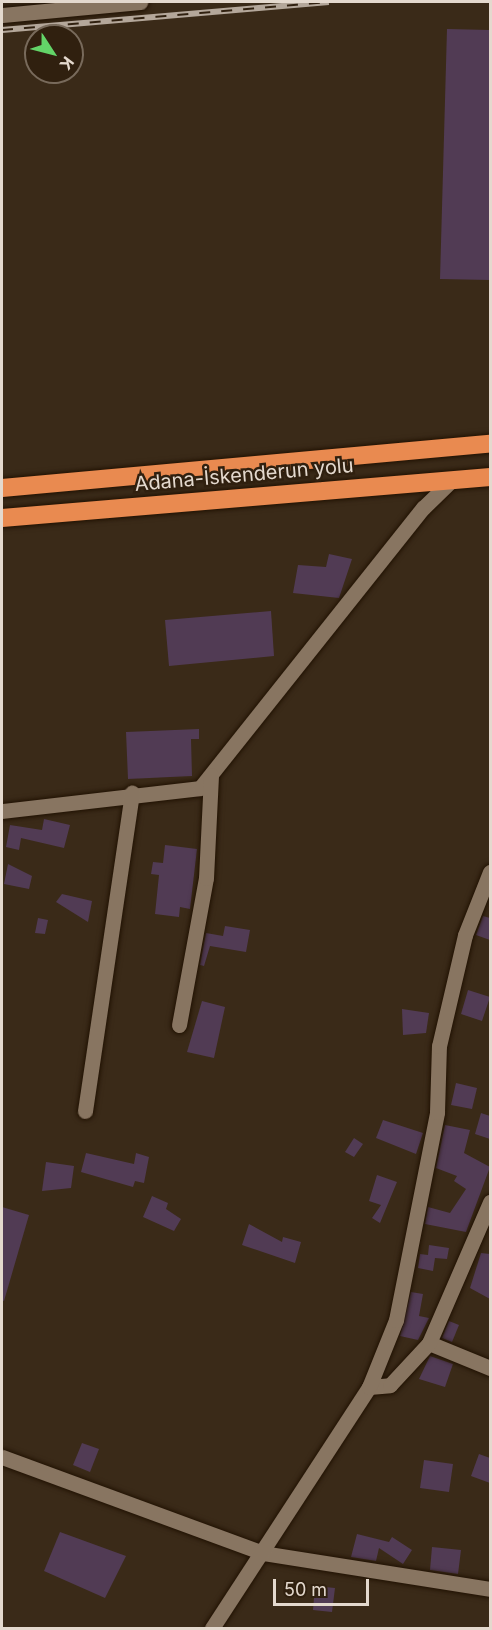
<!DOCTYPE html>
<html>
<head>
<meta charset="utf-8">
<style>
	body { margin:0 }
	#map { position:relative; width:492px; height:1630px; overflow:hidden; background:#3a2a18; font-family:Inter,sans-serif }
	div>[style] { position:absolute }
	.building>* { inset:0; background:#513b54 }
	.roads { filter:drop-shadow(0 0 2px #211203) drop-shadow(0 0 2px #211203) }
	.street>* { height:15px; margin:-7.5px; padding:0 7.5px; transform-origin:7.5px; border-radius:7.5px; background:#887561 }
	.secondary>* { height:15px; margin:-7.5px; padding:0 7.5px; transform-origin:7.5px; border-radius:7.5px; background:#887561 }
	.highway>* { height:18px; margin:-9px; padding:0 9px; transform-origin:9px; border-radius:9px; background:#e98a50 }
	.rail>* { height:6px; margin-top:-3px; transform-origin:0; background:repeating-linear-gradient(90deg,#30200f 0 11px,#b4a79a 0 22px); box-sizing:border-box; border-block:2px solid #b4a79a }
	span { translate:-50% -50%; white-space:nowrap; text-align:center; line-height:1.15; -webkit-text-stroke:5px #30200f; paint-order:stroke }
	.street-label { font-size:20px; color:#e4d9ce }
	.frame { position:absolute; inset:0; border:3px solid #e4d9ce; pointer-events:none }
	.north { position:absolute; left:24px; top:24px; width:60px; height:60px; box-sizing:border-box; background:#30200f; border:2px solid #786a5b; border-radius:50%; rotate:126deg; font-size:16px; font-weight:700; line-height:24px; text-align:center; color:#e4d9ce }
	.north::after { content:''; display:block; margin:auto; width:21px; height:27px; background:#63d468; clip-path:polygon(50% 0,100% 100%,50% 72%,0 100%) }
	.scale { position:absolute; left:273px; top:1579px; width:96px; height:27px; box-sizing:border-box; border:3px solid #e4d9ce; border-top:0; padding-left:8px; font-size:18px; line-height:21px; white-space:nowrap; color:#e4d9ce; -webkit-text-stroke:4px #30200f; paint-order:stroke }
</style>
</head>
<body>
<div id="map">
	<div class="building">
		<div style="clip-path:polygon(447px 29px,490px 30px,490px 280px,440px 279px)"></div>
		<div style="clip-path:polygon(329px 554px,352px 559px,339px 598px,293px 593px,298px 565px,326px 567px)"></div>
		<div style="clip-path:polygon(271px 611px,274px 656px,169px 666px,165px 620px)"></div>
		<div style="clip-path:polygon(199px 729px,199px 739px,191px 739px,192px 776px,128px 779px,126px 732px)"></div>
		<div style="clip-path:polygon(44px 819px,70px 825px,64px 848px,21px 838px,19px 850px,6px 847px,10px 825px,42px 830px)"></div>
		<div style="clip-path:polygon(165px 845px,197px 849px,190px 909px,180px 907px,179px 917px,155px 914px,159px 875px,151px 874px,153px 862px,163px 863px)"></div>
		<div style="clip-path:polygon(8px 864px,32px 876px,29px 889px,4px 884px)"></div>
		<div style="clip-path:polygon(62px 894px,92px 901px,88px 922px,56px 902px)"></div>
		<div style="clip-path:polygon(483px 916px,490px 918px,490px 940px,476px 935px)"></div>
		<div style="clip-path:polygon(38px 918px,48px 920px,45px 934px,35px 933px)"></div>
		<div style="clip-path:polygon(225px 926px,250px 930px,246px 952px,210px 946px,204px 966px,200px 965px,206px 933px,223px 936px)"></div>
		<div style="clip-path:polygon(468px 990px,490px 997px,482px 1021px,461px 1014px)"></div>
		<div style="clip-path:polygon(202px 1001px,225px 1007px,214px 1058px,187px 1052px)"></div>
		<div style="clip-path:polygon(402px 1009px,429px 1013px,426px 1033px,403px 1035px)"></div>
		<div style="clip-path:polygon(456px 1083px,477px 1088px,472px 1109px,451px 1105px)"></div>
		<div style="clip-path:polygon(481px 1113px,490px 1116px,490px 1139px,475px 1134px)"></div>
		<div style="clip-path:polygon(383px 1120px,423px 1133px,416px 1154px,376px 1138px)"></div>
		<div style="clip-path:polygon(445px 1125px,470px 1130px,464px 1153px,490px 1167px,466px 1232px,425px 1224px,428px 1207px,450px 1213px,466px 1189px,454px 1181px,457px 1176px,436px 1168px)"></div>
		<div style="clip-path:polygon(354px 1138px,363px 1144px,354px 1157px,345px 1152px)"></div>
		<div style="clip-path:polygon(86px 1153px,134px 1164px,136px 1153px,149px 1157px,144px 1183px,135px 1181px,133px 1187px,81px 1172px)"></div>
		<div style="clip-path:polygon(46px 1162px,74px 1166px,71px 1188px,42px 1191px)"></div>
		<div style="clip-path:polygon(377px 1175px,397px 1182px,380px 1223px,372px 1218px,381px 1205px,369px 1201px)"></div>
		<div style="clip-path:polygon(152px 1196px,168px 1203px,166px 1209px,181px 1219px,174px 1231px,143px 1217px)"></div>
		<div style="clip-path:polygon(2px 1207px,29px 1215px,4px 1301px,2px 1300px)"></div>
		<div style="clip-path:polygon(249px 1224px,282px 1242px,283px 1237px,301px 1242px,295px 1263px,242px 1245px)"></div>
		<div style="clip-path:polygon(429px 1245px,449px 1248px,447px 1259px,435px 1258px,433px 1271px,418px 1268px,420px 1254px,428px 1255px)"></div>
		<div style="clip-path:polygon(481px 1253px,490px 1254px,490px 1299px,470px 1288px)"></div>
		<div style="clip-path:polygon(411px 1292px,423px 1294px,419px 1316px,429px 1318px,418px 1340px,400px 1336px)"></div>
		<div style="clip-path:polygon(449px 1321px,459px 1325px,452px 1342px,442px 1338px)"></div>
		<div style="clip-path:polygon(430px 1356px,453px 1364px,445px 1387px,419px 1379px)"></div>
		<div style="clip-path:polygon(82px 1443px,99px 1449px,90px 1472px,73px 1465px)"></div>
		<div style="clip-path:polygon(479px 1454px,490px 1458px,490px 1483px,471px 1476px)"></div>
		<div style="clip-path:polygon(424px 1460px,453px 1464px,449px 1492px,420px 1488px)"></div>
		<div style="clip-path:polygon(60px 1532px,126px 1556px,105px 1598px,44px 1571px)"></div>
		<div style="clip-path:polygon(357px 1534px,389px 1542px,392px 1537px,412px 1550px,403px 1564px,379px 1548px,376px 1561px,351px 1557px)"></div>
		<div style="clip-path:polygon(432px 1547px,461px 1550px,458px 1574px,430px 1570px)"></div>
		<div style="clip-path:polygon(315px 1586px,335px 1588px,332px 1612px,313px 1610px)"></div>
	</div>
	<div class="roads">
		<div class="street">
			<div style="left:2px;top:15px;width:139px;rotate:-5.4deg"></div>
			<div style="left:2px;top:811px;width:199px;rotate:-6.6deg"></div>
			<div style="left:200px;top:788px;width:358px;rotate:-51.5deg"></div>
			<div style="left:423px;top:508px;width:40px;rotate:-44deg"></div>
			<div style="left:179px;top:1025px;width:149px;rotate:-79.6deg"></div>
			<div style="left:206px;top:878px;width:103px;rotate:-87.2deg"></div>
			<div style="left:85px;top:1111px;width:322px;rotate:-81.6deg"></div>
			<div style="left:429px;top:1343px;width:66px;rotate:22.3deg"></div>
			<div style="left:369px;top:1387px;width:21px;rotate:-5deg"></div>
			<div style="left:390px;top:1385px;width:57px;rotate:-47.1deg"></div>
			<div style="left:429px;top:1343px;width:154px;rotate:-66.6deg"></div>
			<div style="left:2px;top:1457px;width:278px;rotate:20.2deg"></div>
			<div style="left:263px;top:1553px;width:230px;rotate:9deg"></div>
		</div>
		<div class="secondary">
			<div style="left:212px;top:1628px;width:288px;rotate:-56.9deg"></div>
			<div style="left:369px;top:1387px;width:72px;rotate:-68.1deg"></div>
			<div style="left:396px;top:1320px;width:212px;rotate:-78.8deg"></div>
			<div style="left:437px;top:1112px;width:66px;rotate:-88.3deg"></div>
			<div style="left:439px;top:1046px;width:114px;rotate:-76.8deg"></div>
			<div style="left:465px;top:935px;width:68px;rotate:-68.4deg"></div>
		</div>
		<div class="highway">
			<div style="left:2px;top:488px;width:490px;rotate:-5.2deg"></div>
			<div style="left:2px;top:518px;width:490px;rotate:-4.8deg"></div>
		</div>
	</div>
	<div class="rail">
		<div style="left:2px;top:30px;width:328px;rotate:-4.9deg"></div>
	</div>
	<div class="street-label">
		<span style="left:244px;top:475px;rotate:-5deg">Adana-İskenderun yolu</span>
	</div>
	<div class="frame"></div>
	<div class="north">K</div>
	<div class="scale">50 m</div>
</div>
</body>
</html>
